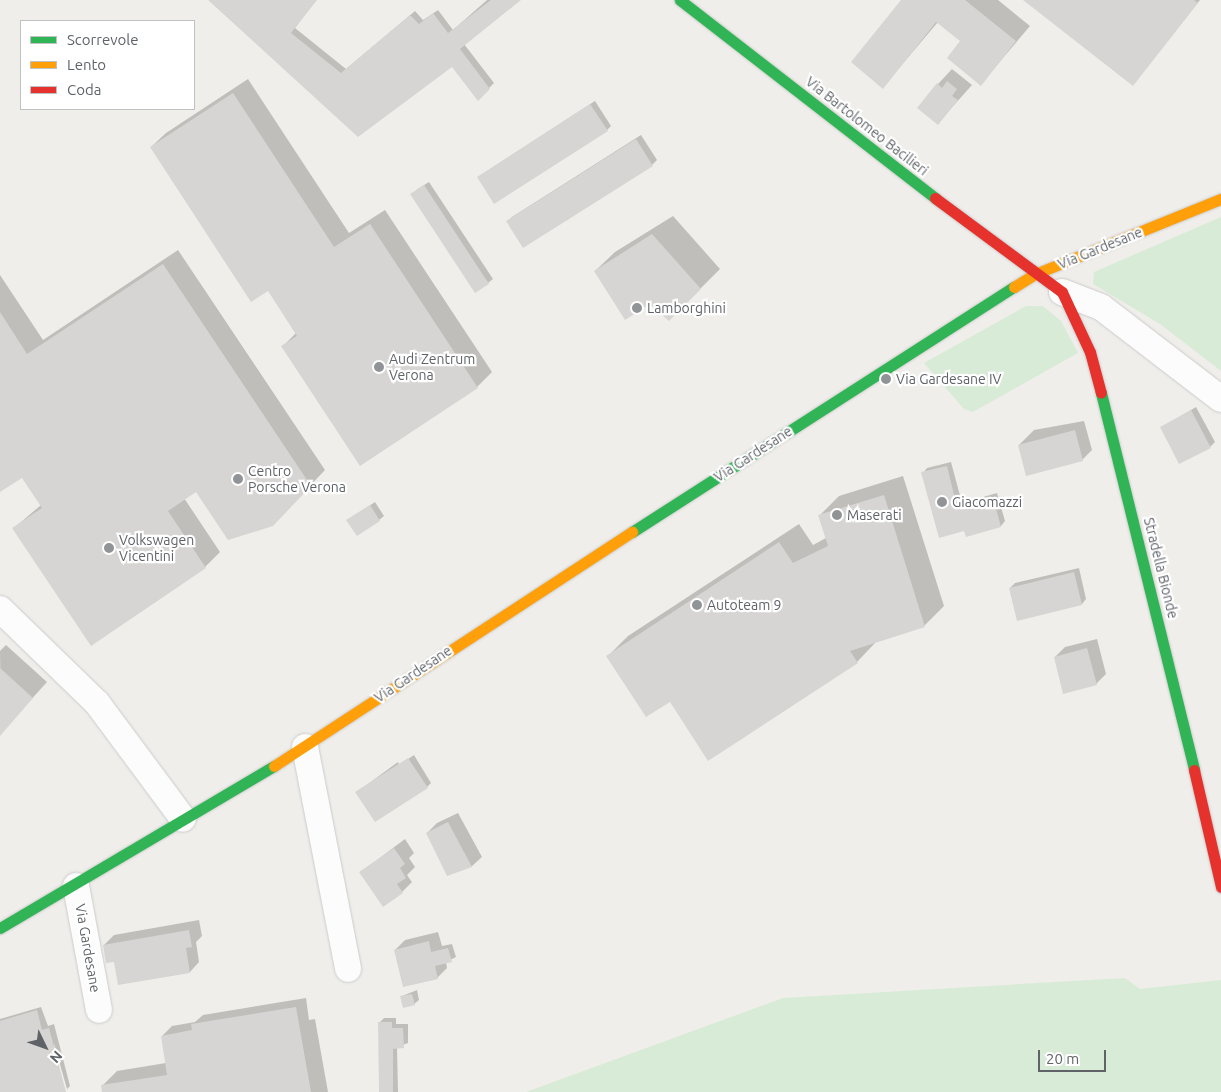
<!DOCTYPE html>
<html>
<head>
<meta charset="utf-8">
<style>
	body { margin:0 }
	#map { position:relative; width:1221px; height:1092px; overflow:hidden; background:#efeeea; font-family:Ubuntu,sans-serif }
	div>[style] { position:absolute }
	.green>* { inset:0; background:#d8ebd6 }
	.shadow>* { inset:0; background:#0003 }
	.building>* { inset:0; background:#d6d5d3 }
	.roads { filter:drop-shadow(0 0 1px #cbcccc) drop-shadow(0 0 1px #cbcccc) }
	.street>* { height:26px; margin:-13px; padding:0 13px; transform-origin:13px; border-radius:13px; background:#fdfcfc }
	.fast>* { height:11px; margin:-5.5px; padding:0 5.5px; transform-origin:5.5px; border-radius:5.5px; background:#30b455 }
	.slow>* { height:11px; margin:-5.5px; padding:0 5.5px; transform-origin:5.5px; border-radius:5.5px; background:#ff9f0a }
	.jam>* { height:11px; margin:-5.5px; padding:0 5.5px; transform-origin:5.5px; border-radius:5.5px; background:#e5322d }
	.dots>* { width:14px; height:14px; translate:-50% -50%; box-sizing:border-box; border:2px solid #fff; border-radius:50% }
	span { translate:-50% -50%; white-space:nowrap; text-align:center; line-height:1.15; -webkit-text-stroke:4.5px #fff; paint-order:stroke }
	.street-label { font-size:14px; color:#5f6368 }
	.poi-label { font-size:14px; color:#5f6368 }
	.left { translate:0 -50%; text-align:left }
	.legend { position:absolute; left:20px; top:20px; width:175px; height:90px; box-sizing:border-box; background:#fff; border:1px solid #bfc1c3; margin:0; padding:6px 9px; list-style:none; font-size:15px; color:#5f6368 }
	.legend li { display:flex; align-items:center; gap:10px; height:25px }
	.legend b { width:25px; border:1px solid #bfc1c3 }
	.north { position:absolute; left:20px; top:1022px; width:50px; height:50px; -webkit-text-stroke:4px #fff; paint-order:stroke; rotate:132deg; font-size:14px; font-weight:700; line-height:20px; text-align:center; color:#5f6368 }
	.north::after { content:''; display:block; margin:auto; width:18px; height:22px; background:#5f6368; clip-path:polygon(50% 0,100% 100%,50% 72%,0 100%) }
	.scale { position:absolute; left:1038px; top:1050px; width:68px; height:22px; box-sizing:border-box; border:2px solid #5f6368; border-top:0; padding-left:6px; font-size:15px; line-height:18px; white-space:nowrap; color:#5f6368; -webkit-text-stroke:4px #fff; paint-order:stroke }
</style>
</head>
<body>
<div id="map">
	<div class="green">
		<div style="clip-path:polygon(1221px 217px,1221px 371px,1160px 324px,1093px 284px,1094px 272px)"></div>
		<div style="clip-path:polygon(1026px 306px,1043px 306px,1061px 321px,1078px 353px,973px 412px,964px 409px,924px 363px)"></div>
		<div style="clip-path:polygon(1125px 978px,1140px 989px,1221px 980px,1221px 1092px,526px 1092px,783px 998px)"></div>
	</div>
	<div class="shadow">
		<div style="clip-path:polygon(210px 0,316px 0,295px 28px,346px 69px,415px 11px,423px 20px,438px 10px,453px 30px,487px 0,519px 0,464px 44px,494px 83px,478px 99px,452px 66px,358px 135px)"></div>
		<div style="clip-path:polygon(902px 0,998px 0,1030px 26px,981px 84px,962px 41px,938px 22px,883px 87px)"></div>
		<div style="clip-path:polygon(1025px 0,1200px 0,1133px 84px)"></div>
		<div style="clip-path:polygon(952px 69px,972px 85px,938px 123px,938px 84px)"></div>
		<div style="clip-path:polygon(248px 79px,349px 233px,385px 210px,492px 372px,477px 387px,283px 346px,297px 332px,268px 289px,151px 147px,166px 133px)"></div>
		<div style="clip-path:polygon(595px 101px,611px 126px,607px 130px,478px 177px)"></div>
		<div style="clip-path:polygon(641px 135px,657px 160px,652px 165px,524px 246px,508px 221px,512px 217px)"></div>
		<div style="clip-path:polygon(429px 182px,493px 279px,488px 283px,416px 190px)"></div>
		<div style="clip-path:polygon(673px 216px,720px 269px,669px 320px,650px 302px,595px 271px,615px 252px)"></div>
		<div style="clip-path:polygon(178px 250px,325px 470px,288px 509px,197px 490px,184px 498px,220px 552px,205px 567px,14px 528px,41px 505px,22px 476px,0 491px,0 275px,43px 340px)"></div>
		<div style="clip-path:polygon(1196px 407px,1215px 442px,1210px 447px,1161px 428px)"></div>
		<div style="clip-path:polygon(1084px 421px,1092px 450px,1082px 460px,1019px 445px,1034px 430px)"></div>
		<div style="clip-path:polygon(951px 462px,962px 503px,997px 493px,1005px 521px,1001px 526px,965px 529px,923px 473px,927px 468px)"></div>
		<div style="clip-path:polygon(903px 476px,944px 606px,924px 626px,876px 642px,857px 662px,670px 700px,608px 656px,628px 636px,799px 524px,813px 545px,826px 538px,819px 516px,839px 496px)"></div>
		<div style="clip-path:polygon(375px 502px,384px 516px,379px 520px,348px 520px)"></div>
		<div style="clip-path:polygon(1079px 568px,1086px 599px,1082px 604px,1018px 620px,1010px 588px,1015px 583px)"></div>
		<div style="clip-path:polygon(1097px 639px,1106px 674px,1096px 684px,1055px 657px,1065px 647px)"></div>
		<div style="clip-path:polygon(6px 645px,47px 682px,1px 733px,0 651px)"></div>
		<div style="clip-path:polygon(414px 755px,431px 783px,427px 787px,357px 792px,398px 762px,399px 765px)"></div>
		<div style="clip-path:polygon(458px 813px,482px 857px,472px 866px,448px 875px,427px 833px,437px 823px)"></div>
		<div style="clip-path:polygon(405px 839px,414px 853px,409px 858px,415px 867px,407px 875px,412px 882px,402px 892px,361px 872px)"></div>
		<div style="clip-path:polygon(199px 920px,202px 936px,196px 942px,199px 962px,190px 972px,115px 960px,104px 945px,114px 935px)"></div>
		<div style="clip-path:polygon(438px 932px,442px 946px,452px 944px,456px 957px,446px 962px,447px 968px,437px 978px,395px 950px,405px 940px)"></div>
		<div style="clip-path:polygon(417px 990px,419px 1000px,414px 1004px,402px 996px)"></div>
		<div style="clip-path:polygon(306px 998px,309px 1020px,315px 1019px,328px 1092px,103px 1092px,102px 1086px,117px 1071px,166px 1063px,162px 1036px,172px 1026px,195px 1022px,203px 1015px)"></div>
		<div style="clip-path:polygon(41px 1007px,48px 1026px,54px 1024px,70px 1086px,67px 1089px,54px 1043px,59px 1092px,0 1092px,0 1019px)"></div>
		<div style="clip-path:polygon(384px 1018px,396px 1018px,396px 1024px,408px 1024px,408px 1043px,397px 1047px,398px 1092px,381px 1092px,379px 1023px)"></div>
	</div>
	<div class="building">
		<div style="clip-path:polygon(208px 0,317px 0,291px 33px,341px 73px,410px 15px,419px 24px,433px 13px,448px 33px,491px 0,521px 0,460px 49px,490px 89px,478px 101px,452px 67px,358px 137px)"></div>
		<div style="clip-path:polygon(901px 0,965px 0,1016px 41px,981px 86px,947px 58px,960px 41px,936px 22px,883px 89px,851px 62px)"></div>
		<div style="clip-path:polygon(1023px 0,1194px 0,1198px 3px,1133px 86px)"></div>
		<div style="clip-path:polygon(947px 81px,957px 89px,952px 96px,958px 100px,938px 125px,917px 108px,937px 83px,942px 88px)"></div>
		<div style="clip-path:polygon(233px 93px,334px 247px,370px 224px,478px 388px,360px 466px,281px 346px,297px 336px,268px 291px,251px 302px,150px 147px)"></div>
		<div style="clip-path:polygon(590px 104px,608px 131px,494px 204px,477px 177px)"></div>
		<div style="clip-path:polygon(636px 139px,653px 166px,523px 248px,506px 221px)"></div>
		<div style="clip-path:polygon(424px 185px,489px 284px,475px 293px,410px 194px)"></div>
		<div style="clip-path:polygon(652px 234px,701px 289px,669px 321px,650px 304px,625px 320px,594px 271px)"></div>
		<div style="clip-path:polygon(163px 264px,311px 486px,273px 526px,228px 540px,196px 492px,168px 511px,206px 568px,91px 646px,12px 528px,42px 508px,22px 478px,0 492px,0 312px,27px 354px)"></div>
		<div style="clip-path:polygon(1191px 410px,1211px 448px,1179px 464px,1160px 427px)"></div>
		<div style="clip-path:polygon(1075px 430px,1083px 461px,1026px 476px,1018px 445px)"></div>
		<div style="clip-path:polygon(947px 466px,957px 507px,993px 497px,1001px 527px,966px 537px,964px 531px,939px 538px,921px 472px)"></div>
		<div style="clip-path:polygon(884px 495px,925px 627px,850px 651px,858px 663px,708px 761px,670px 702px,646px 717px,606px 656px,779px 542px,793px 563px,828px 546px,818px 515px)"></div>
		<div style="clip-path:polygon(370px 505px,380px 521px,357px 536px,346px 520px)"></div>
		<div style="clip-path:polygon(1074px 572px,1082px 605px,1017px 621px,1009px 588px)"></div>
		<div style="clip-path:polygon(1087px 648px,1097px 685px,1063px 694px,1054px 657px)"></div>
		<div style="clip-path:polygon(0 668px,33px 698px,0 736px)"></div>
		<div style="clip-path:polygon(408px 758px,428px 788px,375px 822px,355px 792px)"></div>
		<div style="clip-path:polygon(448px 822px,472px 867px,447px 876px,426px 833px)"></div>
		<div style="clip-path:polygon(394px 848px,405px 864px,400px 868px,406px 878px,397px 884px,403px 893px,383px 907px,359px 872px)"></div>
		<div style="clip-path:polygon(189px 930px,192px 947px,186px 948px,190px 973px,118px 985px,114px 962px,106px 963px,103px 945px)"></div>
		<div style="clip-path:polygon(429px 941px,431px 952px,448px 948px,452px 962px,435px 966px,438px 979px,403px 987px,394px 950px)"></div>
		<div style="clip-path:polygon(412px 994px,415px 1005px,403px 1008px,400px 996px)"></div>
		<div style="clip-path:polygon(296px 1007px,311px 1092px,102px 1092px,101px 1085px,167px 1075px,161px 1036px,192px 1030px,191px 1024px)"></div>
		<div style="clip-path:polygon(37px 1010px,42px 1030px,49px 1028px,66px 1092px,0 1092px,0 1021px)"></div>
		<div style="clip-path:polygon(378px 1022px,392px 1022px,392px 1028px,403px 1028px,404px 1048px,393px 1049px,393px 1092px,379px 1092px)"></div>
	</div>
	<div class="roads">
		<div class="street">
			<div style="left:1062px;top:292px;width:42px;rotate:21deg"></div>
			<div style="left:1101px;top:307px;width:151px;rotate:37.5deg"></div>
			<div style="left:0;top:609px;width:135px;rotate:44.1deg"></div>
			<div style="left:97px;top:703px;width:144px;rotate:53.4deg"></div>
			<div style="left:305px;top:747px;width:226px;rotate:79deg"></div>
			<div style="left:76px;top:886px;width:126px;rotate:79.5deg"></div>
		</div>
		<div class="fast">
			<div style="left:680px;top:0;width:323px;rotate:37.8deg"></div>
			<div style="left:1101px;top:393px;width:388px;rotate:76.1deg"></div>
			<div style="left:632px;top:532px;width:454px;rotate:-32.7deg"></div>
			<div style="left:0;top:928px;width:318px;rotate:-30.6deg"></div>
		</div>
		<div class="slow">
			<div style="left:1014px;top:287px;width:25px;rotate:-32deg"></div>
			<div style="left:1035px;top:274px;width:201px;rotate:-22deg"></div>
			<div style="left:274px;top:766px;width:428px;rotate:-33.2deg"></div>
		</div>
		<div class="jam">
			<div style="left:935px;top:198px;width:158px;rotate:36.5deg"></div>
			<div style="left:1062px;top:292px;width:66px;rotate:65deg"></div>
			<div style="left:1090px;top:352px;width:42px;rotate:75deg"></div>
			<div style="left:1194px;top:770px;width:120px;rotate:77deg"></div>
		</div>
	</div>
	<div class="dots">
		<div style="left:637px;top:308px;background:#919496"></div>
		<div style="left:379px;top:367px;background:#919496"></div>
		<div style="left:886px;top:379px;background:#919496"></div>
		<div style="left:238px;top:479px;background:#919496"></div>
		<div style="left:942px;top:502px;background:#919496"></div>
		<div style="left:837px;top:515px;background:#919496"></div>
		<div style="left:109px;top:548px;background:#919496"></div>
		<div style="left:697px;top:605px;background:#919496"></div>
	</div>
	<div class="street-label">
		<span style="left:867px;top:126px;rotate:38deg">Via Bartolomeo Bacilieri</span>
		<span style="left:1100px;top:248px;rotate:-22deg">Via Gardesane</span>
		<span style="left:753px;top:454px;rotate:-33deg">Via Gardesane</span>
		<span style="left:1161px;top:568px;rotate:76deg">Stradella Bionde</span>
		<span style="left:413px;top:674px;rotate:-34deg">Via Gardesane</span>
		<span style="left:88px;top:948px;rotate:80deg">Via Gardesane</span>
	</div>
	<div class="poi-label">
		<span class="left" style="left:647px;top:308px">Lamborghini</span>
		<span class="left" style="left:389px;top:367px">Audi Zentrum<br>Verona</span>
		<span class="left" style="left:896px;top:379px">Via Gardesane IV</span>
		<span class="left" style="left:248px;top:479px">Centro<br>Porsche Verona</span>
		<span class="left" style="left:952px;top:502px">Giacomazzi</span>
		<span class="left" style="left:847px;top:515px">Maserati</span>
		<span class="left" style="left:119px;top:548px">Volkswagen<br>Vicentini</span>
		<span class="left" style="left:707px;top:605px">Autoteam 9</span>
	</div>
	<ul class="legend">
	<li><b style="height:6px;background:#30b455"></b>Scorrevole</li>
	<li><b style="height:6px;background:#ff9f0a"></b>Lento</li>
	<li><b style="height:6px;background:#e5322d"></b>Coda</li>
	</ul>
	<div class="north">N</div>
	<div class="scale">20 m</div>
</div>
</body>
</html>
